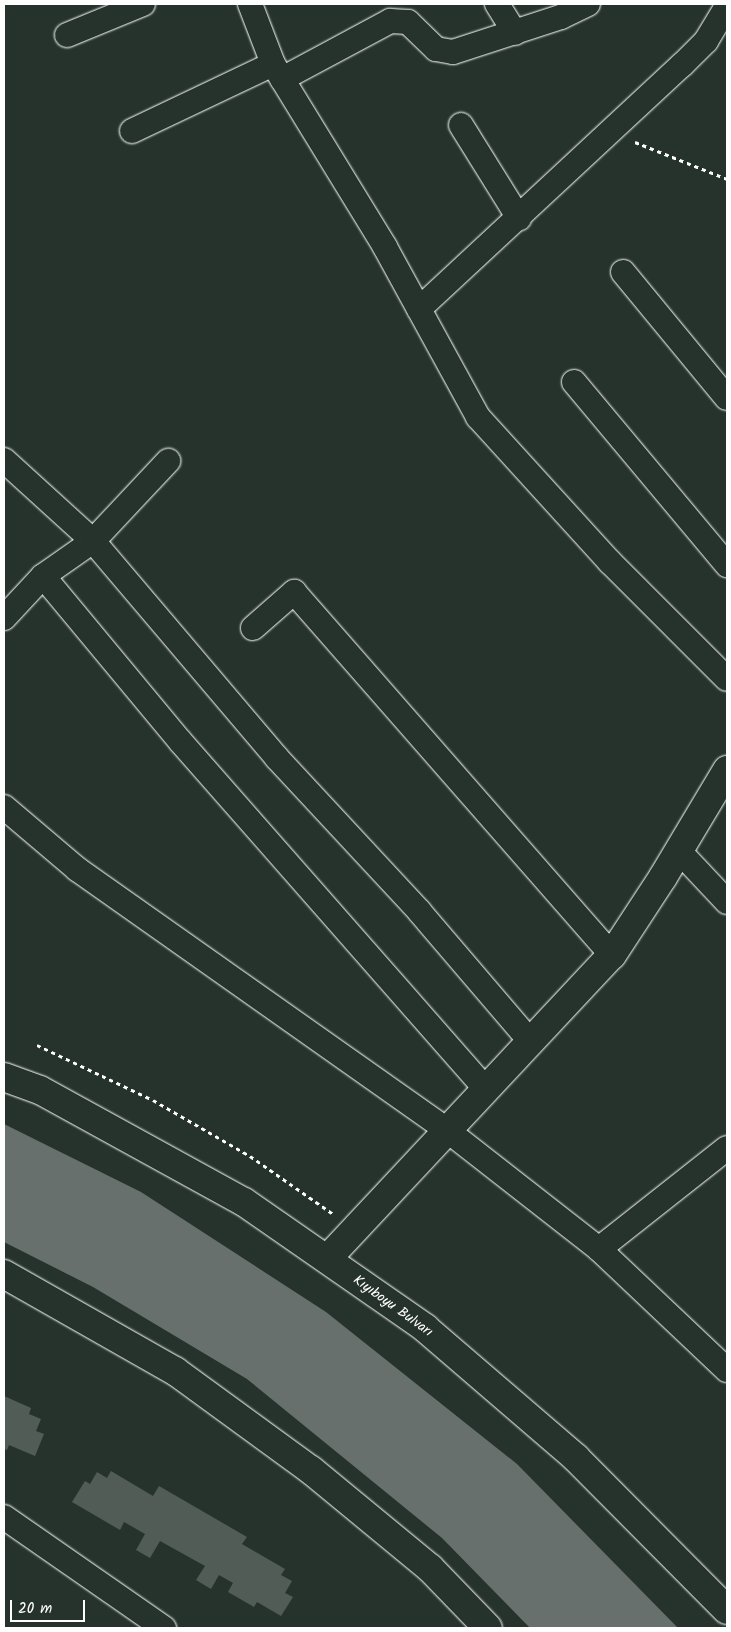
<!DOCTYPE html>
<html>
<head>
<meta charset="utf-8">
<style>
	body { margin:0 }
	#map { position:relative; width:731px; height:1632px; overflow:hidden; background:#26332d; font-family:Kalam,sans-serif }
	div>[style] { position:absolute }
	.water>* { inset:0; background:#67706c }
	.building>* { inset:0; background:#515c57 }
	.path>* { height:3px; margin-top:-1.5px; transform-origin:0; background:repeating-linear-gradient(90deg,#fff 0 4px,transparent 0 8px) }
	.roads { filter:drop-shadow(0 0 1px #fff) drop-shadow(0 0 1px #fff) }
	.minor>* { height:24px; margin:-12px; padding:0 12px; transform-origin:12px; border-radius:12px; background:#26332d }
	.tertiary>* { height:28px; margin:-14px; padding:0 14px; transform-origin:14px; border-radius:14px; background:#26332d }
	.primary>* { height:28px; margin:-14px; padding:0 14px; transform-origin:14px; border-radius:14px; background:#26332d }
	span { translate:-50% -50%; white-space:nowrap; text-align:center; line-height:1.15; -webkit-text-stroke:5px #26332d; paint-order:stroke }
	.street-label { font-size:14px; color:#fff }
	.frame { position:absolute; inset:0; border:5px solid #fff; pointer-events:none }
	.scale { position:absolute; left:10px; top:1600px; width:75px; height:22px; box-sizing:border-box; border:2px solid #fff; border-top:0; padding-left:6px; font-size:15px; line-height:18px; white-space:nowrap; color:#fff; -webkit-text-stroke:4px #26332d; paint-order:stroke }
</style>
</head>
<body>
<div id="map">
	<div class="water">
		<div style="clip-path:polygon(4px 1124px,141px 1192px,326px 1312px,517px 1464px,678px 1628px,530px 1628px,442px 1538px,247px 1379px,93px 1287px,4px 1242px)"></div>
	</div>
	<div class="building">
		<div style="clip-path:polygon(4px 1396px,31px 1408px,29px 1414px,41px 1419px,36px 1431px,44px 1434px,35px 1456px,9px 1445px,7px 1450px,4px 1449px)"></div>
		<div style="clip-path:polygon(111px 1471px,153px 1496px,159px 1486px,247px 1537px,242px 1544px,285px 1569px,281px 1575px,292px 1581px,285px 1593px,293px 1597px,281px 1616px,257px 1602px,254px 1607px,228px 1592px,233px 1583px,219px 1575px,211px 1589px,196px 1580px,205px 1566px,160px 1541px,150px 1558px,136px 1550px,145px 1534px,124px 1522px,120px 1530px,72px 1502px,85px 1481px,90px 1484px,97px 1472px,107px 1478px)"></div>
	</div>
	<div class="path">
		<div style="left:635px;top:142px;width:99px;rotate:21.9deg"></div>
		<div style="left:37px;top:1045px;width:128px;rotate:25.4deg"></div>
		<div style="left:153px;top:1100px;width:112px;rotate:30deg"></div>
		<div style="left:250px;top:1156px;width:101px;rotate:34.9deg"></div>
	</div>
	<div class="roads">
		<div class="minor">
			<div style="left:250px;top:4px;width:64px;rotate:69deg"></div>
			<div style="left:273px;top:64px;width:215px;rotate:58.5deg"></div>
			<div style="left:385px;top:247px;width:194px;rotate:61.3deg"></div>
			<div style="left:478px;top:417px;width:196px;rotate:47.7deg"></div>
			<div style="left:610px;top:562px;width:165px;rotate:45deg"></div>
			<div style="left:497px;top:4px;width:34px;rotate:58deg"></div>
			<div style="left:67px;top:35px;width:82px;rotate:-22.2deg"></div>
			<div style="left:282px;top:79px;width:123px;rotate:-28.2deg"></div>
			<div style="left:390px;top:21px;width:18px;rotate:3deg"></div>
			<div style="left:408px;top:22px;width:39px;rotate:44deg"></div>
			<div style="left:436px;top:49px;width:17px;rotate:10deg"></div>
			<div style="left:453px;top:52px;width:114px;rotate:-18deg"></div>
			<div style="left:561px;top:17px;width:30px;rotate:-26deg"></div>
			<div style="left:461px;top:125px;width:110px;rotate:58.1deg"></div>
			<div style="left:132px;top:131px;width:156px;rotate:-25.4deg"></div>
			<div style="left:623px;top:272px;width:163px;rotate:50.5deg"></div>
			<div style="left:419px;top:309px;width:359px;rotate:-42.9deg"></div>
			<div style="left:682px;top:65px;width:34px;rotate:-45deg"></div>
			<div style="left:706px;top:41px;width:41px;rotate:-59deg"></div>
			<div style="left:574px;top:382px;width:239px;rotate:50.1deg"></div>
			<div style="left:4px;top:460px;width:120px;rotate:42.3deg"></div>
			<div style="left:93px;top:541px;width:285px;rotate:49.7deg"></div>
			<div style="left:277px;top:758px;width:209px;rotate:47.1deg"></div>
			<div style="left:419px;top:911px;width:171px;rotate:49.5deg"></div>
			<div style="left:43px;top:576px;width:214px;rotate:50.3deg"></div>
			<div style="left:180px;top:741px;width:462px;rotate:48.7deg"></div>
			<div style="left:4px;top:618px;width:57px;rotate:-47.1deg"></div>
			<div style="left:43px;top:576px;width:61px;rotate:-35deg"></div>
			<div style="left:93px;top:541px;width:110px;rotate:-46.8deg"></div>
			<div style="left:253px;top:628px;width:55px;rotate:-41.3deg"></div>
			<div style="left:294px;top:592px;width:483px;rotate:48.8deg"></div>
			<div style="left:4px;top:807px;width:96px;rotate:40.3deg"></div>
			<div style="left:77px;top:869px;width:454px;rotate:35.2deg"></div>
			<div style="left:448px;top:1131px;width:192px;rotate:38deg"></div>
			<div style="left:599px;top:1249px;width:176px;rotate:43.4deg"></div>
			<div style="left:679px;top:851px;width:70px;rotate:46.7deg"></div>
			<div style="left:599px;top:1249px;width:163px;rotate:-38.3deg"></div>
			<div style="left:4px;top:1517px;width:195px;rotate:34.8deg"></div>
		</div>
		<div class="tertiary">
			<div style="left:328px;top:1258px;width:415px;rotate:-46.9deg"></div>
			<div style="left:612px;top:955px;width:93px;rotate:-56.8deg"></div>
			<div style="left:663px;top:877px;width:125px;rotate:-59.1deg"></div>
		</div>
		<div class="primary">
			<div style="left:4px;top:1077px;width:38px;rotate:20deg"></div>
			<div style="left:40px;top:1090px;width:233px;rotate:28.8deg"></div>
			<div style="left:244px;top:1202px;width:221px;rotate:34.8deg"></div>
			<div style="left:425px;top:1328px;width:199px;rotate:40.7deg"></div>
			<div style="left:576px;top:1458px;width:214px;rotate:45.2deg"></div>
			<div style="left:4px;top:1274px;width:197px;rotate:29.6deg"></div>
			<div style="left:175px;top:1371px;width:168px;rotate:36.1deg"></div>
			<div style="left:311px;top:1470px;width:154px;rotate:39.5deg"></div>
			<div style="left:430px;top:1568px;width:83px;rotate:46deg"></div>
		</div>
	</div>
	<div class="street-label">
		<span style="left:393px;top:1306px;rotate:36deg">Kıyıboyu Bulvarı</span>
	</div>
	<div class="frame"></div>
	<div class="scale">20 m</div>
</div>
</body>
</html>
